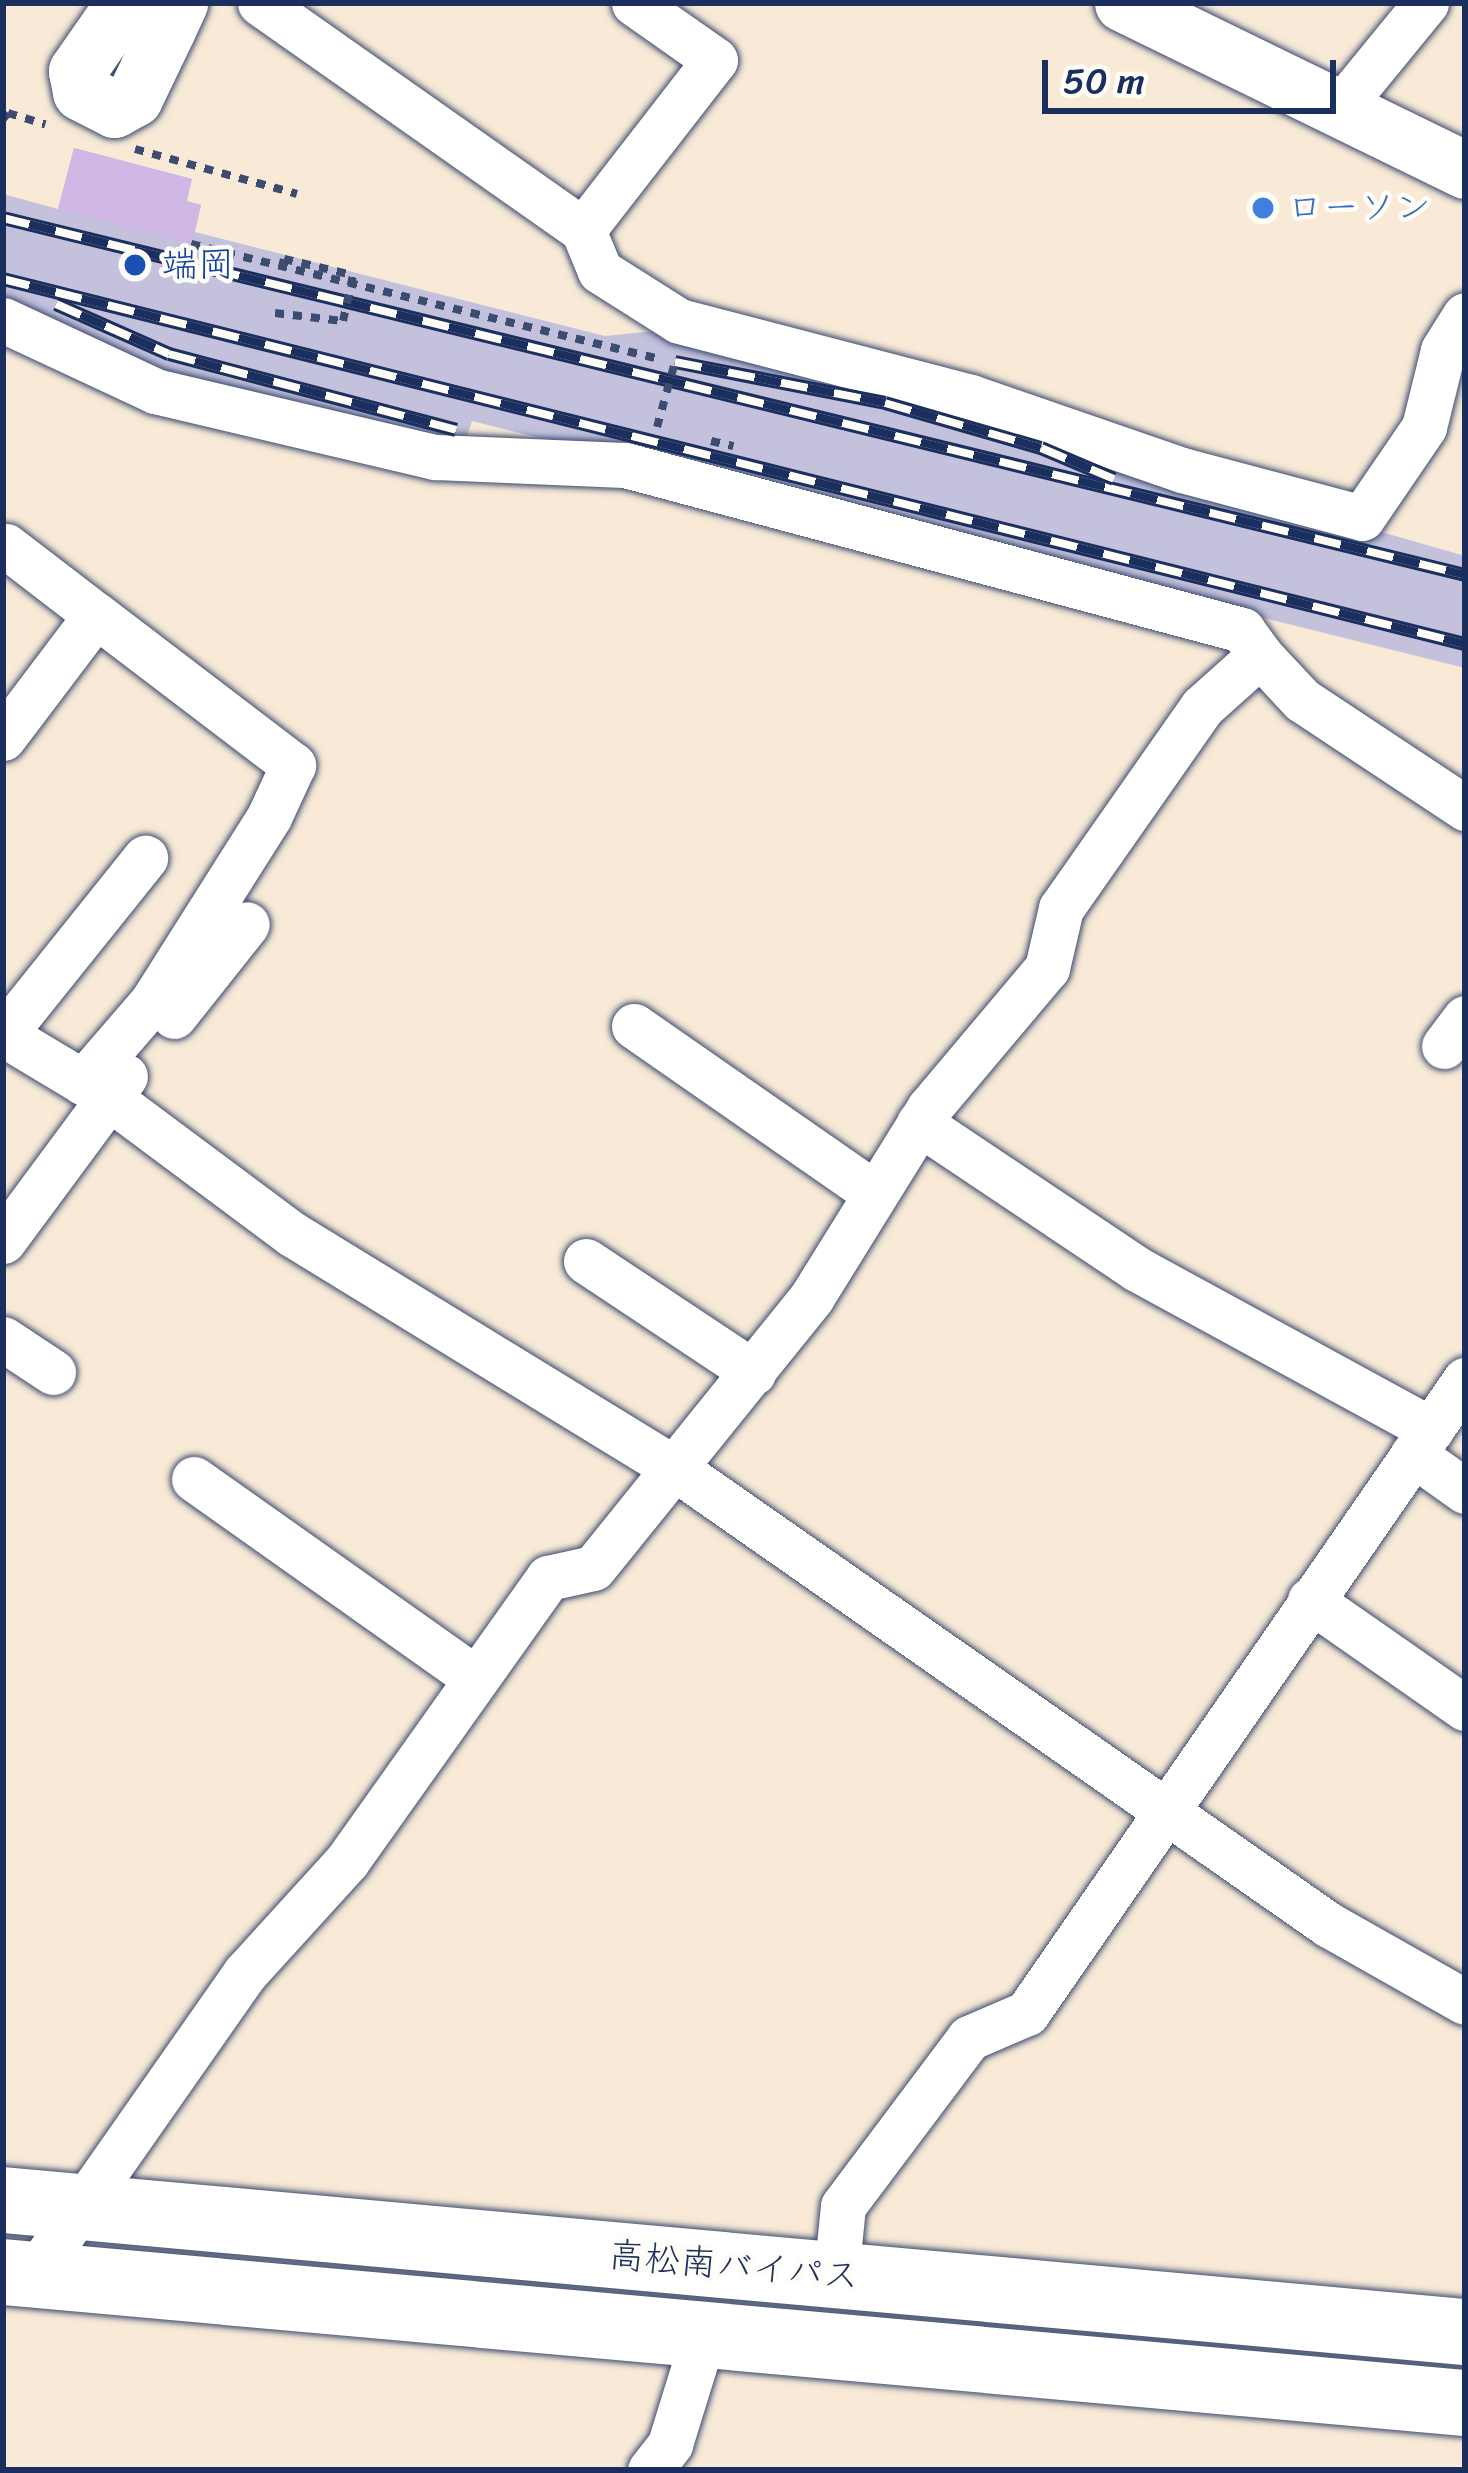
<!DOCTYPE html>
<html>
<head>
<meta charset="utf-8">
<style>
	body { margin:0 }
	#map { position:relative; width:1468px; height:2473px; overflow:hidden; background:#f8ead7; font-family:Sriracha,"Klee One",sans-serif }
	div>[style] { position:absolute }
	.industrial>* { inset:0; background:#c3c1dc }
	.building>* { inset:0; background:#cfb8e5 }
	.path>* { height:8px; margin-top:-4px; transform-origin:0; background:repeating-linear-gradient(90deg,#3c4b70 0 9px,transparent 0 18px) }
	.roads { filter:drop-shadow(0 0 3px #3c4b70) drop-shadow(0 0 3px #3c4b70) }
	.minor>* { height:45px; margin:-22.5px; padding:0 22.5px; transform-origin:22.5px; border-radius:22.5px; background:#fff }
	.major>* { height:57px; margin:-28.5px; padding:0 28.5px; transform-origin:28.5px; border-radius:28.5px; background:#fff }
	.highway>* { height:66px; margin:-33px; padding:0 33px; transform-origin:33px; border-radius:33px; background:#fff }
	.rail>* { height:14px; margin-top:-7px; transform-origin:0; background:repeating-linear-gradient(90deg,#fdfcf7 0 27px,#1b2f5e 0 54px); box-sizing:border-box; border-block:3px solid #1b2f5e }
	.path-bridge>* { height:8px; margin-top:-4px; transform-origin:0; background:repeating-linear-gradient(90deg,#3c4b70 0 9px,transparent 0 18px) }
	.dots>* { width:33px; height:33px; translate:-50% -50%; box-sizing:border-box; border:6px solid #fdfcf7; border-radius:50% }
	span { translate:-50% -50%; white-space:nowrap; text-align:center; line-height:1.15; -webkit-text-stroke:9px #fdfcf7; paint-order:stroke }
	.shop-label { font-size:36px; color:#366cbe }
	.left { translate:0 -50%; text-align:left }
	.transit-label { font-size:36px; color:#164399 }
	.street-label { font-size:36px; color:#1b2f5e }
	.frame { position:absolute; inset:0; border:6px solid #1b2f5e; pointer-events:none }
	.scale { position:absolute; left:1042px; top:60px; width:294px; height:54px; box-sizing:border-box; border:6px solid #1b2f5e; border-top:0; padding-left:15px; font-size:36px; line-height:42px; white-space:nowrap; color:#1b2f5e; -webkit-text-stroke:9px #fdfcf7; paint-order:stroke }
</style>
</head>
<body>
<div id="map">
	<div class="industrial">
		<div style="clip-path:polygon(74px 148px,192px 179px,187px 201px,201px 205px,195px 232px,605px 336px,675px 329px,1465px 556px,1465px 668px,472px 421px,463px 448px,166px 379px,3px 304px,3px 194px,58px 209px)"></div>
	</div>
	<div class="building">
		<div style="clip-path:polygon(74px 148px,192px 179px,186px 201px,201px 205px,191px 244px,58px 209px)"></div>
	</div>
	<div class="path">
		<div style="left:3px;top:119px;width:8px;rotate:-50deg"></div>
		<div style="left:8px;top:113px;width:39px;rotate:17deg"></div>
		<div style="left:135px;top:149px;width:168px;rotate:15.5deg"></div>
		<div style="left:191px;top:244px;width:479px;rotate:13.8deg"></div>
		<div style="left:282px;top:267px;width:8px;rotate:-76deg"></div>
		<div style="left:284px;top:259px;width:71px;rotate:13.1deg"></div>
		<div style="left:275px;top:313px;width:68px;rotate:6.7deg"></div>
		<div style="left:711px;top:441px;width:23px;rotate:13deg"></div>
	</div>
	<div class="roads">
		<div class="minor">
			<div style="left:260px;top:3px;width:395px;rotate:35.1deg"></div>
			<div style="left:583px;top:230px;width:44px;rotate:67.5deg"></div>
			<div style="left:600px;top:271px;width:93px;rotate:32.3deg"></div>
			<div style="left:679px;top:321px;width:302px;rotate:14.6deg"></div>
			<div style="left:971px;top:397px;width:223px;rotate:19.1deg"></div>
			<div style="left:1182px;top:470px;width:186px;rotate:14.9deg"></div>
			<div style="left:1362px;top:518px;width:110px;rotate:-55.7deg"></div>
			<div style="left:1424px;top:427px;width:79px;rotate:-76.1deg"></div>
			<div style="left:1443px;top:350px;width:41px;rotate:-57.8deg"></div>
			<div style="left:1340px;top:108px;width:136px;rotate:-50.7deg"></div>
			<div style="left:583px;top:230px;width:215px;rotate:-52.2deg"></div>
			<div style="left:715px;top:60px;width:99px;rotate:-144.9deg"></div>
			<div style="left:3px;top:320px;width:168px;rotate:25deg"></div>
			<div style="left:155px;top:391px;width:288px;rotate:13.3deg"></div>
			<div style="left:435px;top:457px;width:190px;rotate:2.4deg"></div>
			<div style="left:625px;top:465px;width:639px;rotate:14.97deg"></div>
			<div style="left:1242px;top:630px;width:31px;rotate:54deg"></div>
			<div style="left:1260px;top:655px;width:78px;rotate:138.1deg"></div>
			<div style="left:1202px;top:707px;width:246px;rotate:125deg"></div>
			<div style="left:1061px;top:908px;width:62px;rotate:103.1deg"></div>
			<div style="left:1047px;top:968px;width:183px;rotate:130.1deg"></div>
			<div style="left:929px;top:1108px;width:222px;rotate:121.8deg"></div>
			<div style="left:812px;top:1297px;width:348px;rotate:128.9deg"></div>
			<div style="left:593px;top:1568px;width:46px;rotate:167.5deg"></div>
			<div style="left:548px;top:1578px;width:347px;rotate:125.4deg"></div>
			<div style="left:347px;top:1861px;width:151px;rotate:132.3deg"></div>
			<div style="left:245px;top:1973px;width:368px;rotate:125deg"></div>
			<div style="left:6px;top:546px;width:113px;rotate:37.5deg"></div>
			<div style="left:1260px;top:655px;width:62px;rotate:47deg"></div>
			<div style="left:1302px;top:700px;width:196px;rotate:33.5deg"></div>
			<div style="left:3px;top:738px;width:154px;rotate:-52.9deg"></div>
			<div style="left:96px;top:615px;width:248px;rotate:37.3deg"></div>
			<div style="left:293px;top:765px;width:57px;rotate:114.8deg"></div>
			<div style="left:269px;top:817px;width:219px;rotate:122.3deg"></div>
			<div style="left:152px;top:1002px;width:106px;rotate:130.8deg"></div>
			<div style="left:174px;top:1016px;width:117px;rotate:-51.6deg"></div>
			<div style="left:634px;top:1026px;width:289px;rotate:34.8deg"></div>
			<div style="left:3px;top:1034px;width:122px;rotate:31deg"></div>
			<div style="left:108px;top:1097px;width:229px;rotate:36.7deg"></div>
			<div style="left:292px;top:1234px;width:450px;rotate:31.5deg"></div>
			<div style="left:676px;top:1469px;width:796px;rotate:34.93deg"></div>
			<div style="left:1329px;top:1925px;width:156px;rotate:29.5deg"></div>
			<div style="left:4px;top:1034px;width:226px;rotate:-51.3deg"></div>
			<div style="left:1444px;top:1046px;width:35px;rotate:-53deg"></div>
			<div style="left:919px;top:1123px;width:262px;rotate:33.8deg"></div>
			<div style="left:1137px;top:1269px;width:335px;rotate:28.6deg"></div>
			<div style="left:3px;top:1241px;width:205px;rotate:-53.5deg"></div>
			<div style="left:586px;top:1261px;width:201px;rotate:33.6deg"></div>
			<div style="left:3px;top:1339px;width:60px;rotate:33.4deg"></div>
			<div style="left:1413px;top:1454px;width:64px;rotate:35.4deg"></div>
			<div style="left:194px;top:1479px;width:343px;rotate:35.3deg"></div>
			<div style="left:1310px;top:1600px;width:189px;rotate:34.9deg"></div>
			<div style="left:836px;top:2275px;width:69px;rotate:-84.2deg"></div>
			<div style="left:843px;top:2206px;width:210px;rotate:-53.1deg"></div>
			<div style="left:969px;top:2038px;width:63px;rotate:-23.3deg"></div>
			<div style="left:1027px;top:2013px;width:770px;rotate:-55.32deg"></div>
			<div style="left:650px;top:2470px;width:33px;rotate:-52deg"></div>
			<div style="left:670px;top:2444px;width:115px;rotate:-72.8deg"></div>
		</div>
		<div class="major">
			<div style="left:1123px;top:3px;width:381px;rotate:26deg"></div>
			<div style="left:167px;top:29px;width:42px;rotate:-151.6deg"></div>
			<div style="left:130px;top:9px;width:12px;rotate:166deg"></div>
			<div style="left:118px;top:12px;width:72px;rotate:124.8deg"></div>
			<div style="left:77px;top:71px;width:21px;rotate:79deg"></div>
			<div style="left:81px;top:92px;width:37px;rotate:27deg"></div>
			<div style="left:114px;top:109px;width:23px;rotate:-29deg"></div>
			<div style="left:134px;top:98px;width:76px;rotate:-64.4deg"></div>
			<div style="left:167px;top:29px;width:29px;rotate:-65deg"></div>
		</div>
		<div class="highway">
			<div style="left:3px;top:2200px;width:1468px;rotate:5.16deg"></div>
			<div style="left:3px;top:2272px;width:1468px;rotate:5.12deg"></div>
		</div>
	</div>
	<div class="rail">
		<div style="left:3px;top:218px;width:1505px;rotate:13.72deg"></div>
		<div style="left:3px;top:279px;width:1507px;rotate:14.02deg"></div>
		<div style="left:56px;top:304px;width:124px;rotate:23.9deg"></div>
		<div style="left:169px;top:354px;width:297px;rotate:14.8deg"></div>
		<div style="left:675px;top:362px;width:214px;rotate:11deg"></div>
		<div style="left:885px;top:403px;width:162px;rotate:16.1deg"></div>
		<div style="left:1041px;top:448px;width:79px;rotate:23deg"></div>
	</div>
	<div class="path-bridge">
		<div style="left:343px;top:321px;width:47px;rotate:-77.7deg"></div>
		<div style="left:657px;top:427px;width:67px;rotate:-74.5deg"></div>
	</div>
	<div class="dots">
		<div style="left:1263px;top:208px;background:#3f7fe0"></div>
		<div style="left:135px;top:265px;background:#1a4fb4"></div>
	</div>
	<div class="shop-label">
		<span class="left" style="left:1287px;top:208px">ローソン</span>
	</div>
	<div class="transit-label">
		<span class="left" style="left:162px;top:265px">端岡</span>
	</div>
	<div class="street-label">
		<span style="left:734px;top:2266px;rotate:5deg">高松南バイパス</span>
	</div>
	<div class="frame"></div>
	<div class="scale">50 m</div>
</div>
</body>
</html>
